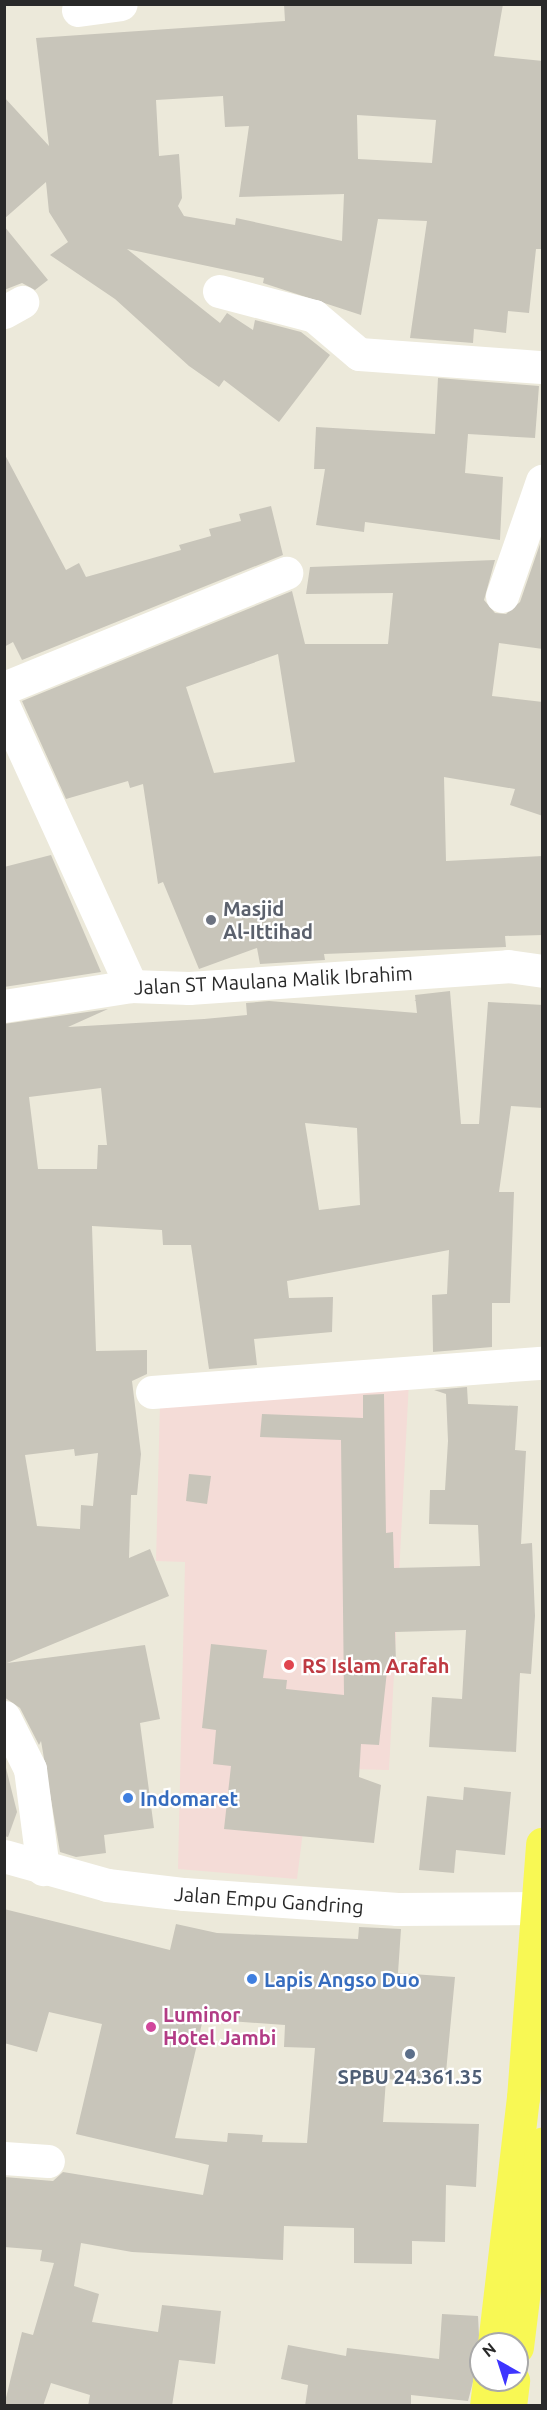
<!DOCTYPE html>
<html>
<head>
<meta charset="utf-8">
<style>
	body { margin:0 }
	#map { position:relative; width:547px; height:2410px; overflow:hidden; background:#ece9da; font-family:Ubuntu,sans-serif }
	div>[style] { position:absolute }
	.medical>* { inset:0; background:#f4dcd7 }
	.building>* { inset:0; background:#c8c5ba }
	.minor>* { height:33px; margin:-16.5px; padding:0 16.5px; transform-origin:16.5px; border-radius:16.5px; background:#fff }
	.major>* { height:33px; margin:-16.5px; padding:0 16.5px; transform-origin:16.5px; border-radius:16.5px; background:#f8f854 }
	.dots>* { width:16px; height:16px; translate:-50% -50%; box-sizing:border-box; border:3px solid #fff; border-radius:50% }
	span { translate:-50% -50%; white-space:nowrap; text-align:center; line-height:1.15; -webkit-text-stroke:4.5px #fff; paint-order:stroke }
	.worship-label { font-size:20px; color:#5b616d; font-weight:700 }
	.left { translate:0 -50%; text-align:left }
	.street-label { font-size:20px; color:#292929 }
	.health-label { font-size:20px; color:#be3a42; font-weight:700 }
	.shop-label { font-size:20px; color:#366cbe; font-weight:700 }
	.hotel-label { font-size:20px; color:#b23c85; font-weight:700 }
	.service-label { font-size:20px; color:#4e5e75; font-weight:700 }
	.frame { position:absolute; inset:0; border:6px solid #292929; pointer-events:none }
	.north { position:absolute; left:469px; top:2332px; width:60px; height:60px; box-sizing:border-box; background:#fff; border:2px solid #a9a9a9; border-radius:50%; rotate:321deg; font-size:16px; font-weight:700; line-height:24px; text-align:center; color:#292929 }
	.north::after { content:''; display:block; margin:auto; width:21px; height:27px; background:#3e35ff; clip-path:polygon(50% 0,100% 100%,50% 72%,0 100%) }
</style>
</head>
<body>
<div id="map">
	<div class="medical">
		<div style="clip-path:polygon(409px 1381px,389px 1770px,311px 1768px,297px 1879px,178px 1869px,185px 1562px,156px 1561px,160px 1403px)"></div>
	</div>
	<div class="building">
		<div style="clip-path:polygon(evenodd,284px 4px,503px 4px,494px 56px,543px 61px,543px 249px,536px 249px,529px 313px,508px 311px,506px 333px,474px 329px,473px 343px,410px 338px,427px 221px,378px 219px,361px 315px,263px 283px,264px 278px,127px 249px,220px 323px,227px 313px,253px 330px,255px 320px,301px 332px,330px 355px,279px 422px,224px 380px,219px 387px,189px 366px,115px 299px,50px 255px,68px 242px,49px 212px,46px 182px,4px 219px,4px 97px,49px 146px,36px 38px,285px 21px,284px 4px,223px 96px,225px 127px,249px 126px,239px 197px,344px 194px,342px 241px,236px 218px,235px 225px,184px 216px,178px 206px,182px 198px,179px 154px,159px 156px,156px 100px,223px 96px,284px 4px,357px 115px,436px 120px,432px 163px,358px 159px,357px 115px)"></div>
		<div style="clip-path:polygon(4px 226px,48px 280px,35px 290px,22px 283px,4px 290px)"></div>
		<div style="clip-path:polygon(438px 378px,539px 386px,535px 438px,468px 434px,465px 473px,503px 477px,500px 540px,365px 522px,364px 532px,316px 525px,325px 469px,314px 469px,316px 427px,435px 434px)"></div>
		<div style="clip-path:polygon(4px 453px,66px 570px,79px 563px,86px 577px,181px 550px,179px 545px,211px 536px,209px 529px,241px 521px,239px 514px,271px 506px,283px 555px,22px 660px,13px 642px,4px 647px)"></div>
		<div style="clip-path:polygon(evenodd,540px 544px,543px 649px,499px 643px,492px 696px,543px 702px,543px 816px,510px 805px,515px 789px,444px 777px,446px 861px,543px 856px,543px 935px,505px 936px,506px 947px,324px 954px,325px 960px,260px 964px,257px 948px,199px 969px,163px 882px,158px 884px,143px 784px,130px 788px,128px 781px,66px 799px,22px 701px,292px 591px,305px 644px,388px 644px,393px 593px,306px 594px,310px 567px,495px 560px,484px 600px,495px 613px,506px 614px,520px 602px,540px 544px,278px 654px,295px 762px,214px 773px,186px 687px,278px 654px)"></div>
		<div style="clip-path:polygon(51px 855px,101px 972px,4px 987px,4px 867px)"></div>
		<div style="clip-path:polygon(evenodd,450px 991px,461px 1124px,479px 1124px,488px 1002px,543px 1005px,543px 1108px,511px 1106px,499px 1192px,514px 1192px,510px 1303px,492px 1303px,492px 1347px,433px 1352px,432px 1295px,447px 1294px,449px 1250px,287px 1281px,289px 1298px,333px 1297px,332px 1332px,254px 1339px,257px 1365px,209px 1369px,191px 1245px,163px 1245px,162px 1230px,92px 1226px,96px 1351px,147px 1350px,147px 1374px,132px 1381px,141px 1454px,137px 1495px,131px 1495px,129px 1558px,150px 1549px,169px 1596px,7px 1663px,145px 1645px,160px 1719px,140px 1723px,154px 1828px,104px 1835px,106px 1853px,76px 1857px,60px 1852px,41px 1741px,39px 1745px,20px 1708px,4px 1697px,4px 1024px,108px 1009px,68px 1027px,204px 1019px,247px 1015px,246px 1003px,269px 1001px,417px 1013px,415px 995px,450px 991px,101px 1088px,107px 1145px,98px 1145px,97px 1169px,38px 1169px,29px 1097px,101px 1088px,450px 991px,305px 1123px,357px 1128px,360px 1205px,319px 1210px,305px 1123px,450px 991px,74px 1449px,75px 1456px,98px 1453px,93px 1506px,81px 1505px,80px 1529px,37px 1526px,25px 1455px,74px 1449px)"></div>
		<div style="clip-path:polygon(467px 1387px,468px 1404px,518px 1406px,515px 1450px,526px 1451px,521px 1544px,532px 1543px,535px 1616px,531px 1674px,520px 1673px,516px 1752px,429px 1747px,432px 1697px,462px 1699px,466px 1630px,395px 1632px,396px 1662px,388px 1662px,379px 1745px,361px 1744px,359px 1777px,381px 1785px,374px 1843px,224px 1829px,231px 1766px,213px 1764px,216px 1730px,202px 1728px,211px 1644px,267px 1650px,263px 1678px,287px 1680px,286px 1689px,344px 1695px,341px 1440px,260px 1437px,262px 1414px,363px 1418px,363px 1395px,384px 1394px,386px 1533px,393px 1532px,394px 1568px,480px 1566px,478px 1525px,429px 1524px,430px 1490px,445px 1490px,448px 1441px,446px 1394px,434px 1390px)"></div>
		<div style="clip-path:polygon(189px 1474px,211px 1476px,207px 1504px,186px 1501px)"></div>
		<div style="clip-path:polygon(4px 1760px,17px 1812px,8px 1837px,4px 1836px)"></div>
		<div style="clip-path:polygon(464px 1787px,511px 1792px,505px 1855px,456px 1850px,454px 1873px,419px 1870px,427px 1796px,463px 1800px)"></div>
		<div style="clip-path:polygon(evenodd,4px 1909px,170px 1950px,176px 1924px,217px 1933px,358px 1939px,359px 1927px,401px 1929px,398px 1973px,455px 1977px,445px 2083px,386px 2079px,383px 2122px,479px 2124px,476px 2187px,446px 2185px,445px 2242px,412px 2241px,412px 2264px,354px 2263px,354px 2228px,284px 2226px,283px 2260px,132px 2252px,81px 2243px,74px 2286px,99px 2294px,92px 2322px,158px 2332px,162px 2305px,221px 2311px,215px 2364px,179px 2360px,172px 2406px,88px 2406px,90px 2395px,51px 2383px,43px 2406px,4px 2406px,22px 2332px,33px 2335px,54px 2263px,40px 2261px,42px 2250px,4px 2247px,4px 2177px,53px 2181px,63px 2172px,203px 2195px,209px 2165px,76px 2134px,102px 2024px,49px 2012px,37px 2052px,4px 2043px,4px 1909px,203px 2019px,285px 2025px,284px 2047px,315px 2048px,307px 2143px,262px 2142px,263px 2135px,228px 2133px,227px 2142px,175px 2138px,203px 2019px)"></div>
		<div style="clip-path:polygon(442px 2314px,478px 2316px,480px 2355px,468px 2401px,411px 2395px,411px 2406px,305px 2406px,308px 2385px,281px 2379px,288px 2345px,346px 2356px,347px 2348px,439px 2359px)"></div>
	</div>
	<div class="minor">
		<div style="left:78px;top:10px;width:43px;rotate:-7.9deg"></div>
		<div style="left:219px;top:291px;width:98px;rotate:14.7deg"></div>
		<div style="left:314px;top:316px;width:59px;rotate:40.2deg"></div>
		<div style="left:359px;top:354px;width:183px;rotate:4.1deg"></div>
		<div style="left:4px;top:312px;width:21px;rotate:-29deg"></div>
		<div style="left:502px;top:596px;width:122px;rotate:-70.8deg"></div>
		<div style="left:4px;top:688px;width:305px;rotate:-22.2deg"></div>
		<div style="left:4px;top:707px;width:307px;rotate:65.5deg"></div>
		<div style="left:4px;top:1006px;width:129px;rotate:-8.9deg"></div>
		<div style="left:131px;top:986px;width:58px;rotate:2deg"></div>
		<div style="left:189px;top:988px;width:320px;rotate:-3.9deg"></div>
		<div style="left:508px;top:966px;width:34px;rotate:8deg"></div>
		<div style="left:152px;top:1392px;width:391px;rotate:-4.3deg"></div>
		<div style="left:4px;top:1717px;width:58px;rotate:63.4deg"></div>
		<div style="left:30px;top:1769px;width:101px;rotate:82.6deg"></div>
		<div style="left:4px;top:1856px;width:107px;rotate:15.7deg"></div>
		<div style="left:107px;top:1885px;width:78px;rotate:6.7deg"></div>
		<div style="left:184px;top:1894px;width:214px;rotate:4deg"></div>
		<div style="left:397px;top:1909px;width:141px;rotate:-0.4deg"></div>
		<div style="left:4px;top:2158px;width:44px;rotate:3.9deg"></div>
	</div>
	<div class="major">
		<div style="left:494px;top:2344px;width:248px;rotate:-83.3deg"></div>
		<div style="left:523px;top:2098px;width:255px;rotate:-85.7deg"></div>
		<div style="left:517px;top:2347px;width:205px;rotate:-83deg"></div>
		<div style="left:486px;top:2406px;width:26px;rotate:-83deg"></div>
		<div style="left:510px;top:2406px;width:26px;rotate:-83deg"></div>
	</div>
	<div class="dots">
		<div style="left:211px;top:920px;background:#6b7280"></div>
		<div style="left:289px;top:1665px;background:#e0444e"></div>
		<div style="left:128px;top:1798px;background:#3f7fe0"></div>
		<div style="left:252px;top:1979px;background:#3f7fe0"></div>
		<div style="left:151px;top:2027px;background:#d1479c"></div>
		<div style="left:410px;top:2054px;background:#5c6f8a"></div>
	</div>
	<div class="worship-label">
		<span class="left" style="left:223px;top:920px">Masjid<br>Al-Ittihad</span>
	</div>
	<div class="street-label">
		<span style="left:273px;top:980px;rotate:-3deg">Jalan ST Maulana Malik Ibrahim</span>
		<span style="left:269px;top:1900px;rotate:4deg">Jalan Empu Gandring</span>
	</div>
	<div class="health-label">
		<span class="left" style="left:302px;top:1665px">RS Islam Arafah</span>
	</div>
	<div class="shop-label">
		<span class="left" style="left:140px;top:1798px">Indomaret</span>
		<span class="left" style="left:264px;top:1979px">Lapis Angso Duo</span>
	</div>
	<div class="hotel-label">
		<span class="left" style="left:163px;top:2026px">Luminor<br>Hotel Jambi</span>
	</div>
	<div class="service-label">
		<span style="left:410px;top:2076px">SPBU 24.361.35</span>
	</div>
	<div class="frame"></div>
	<div class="north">N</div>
</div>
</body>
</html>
